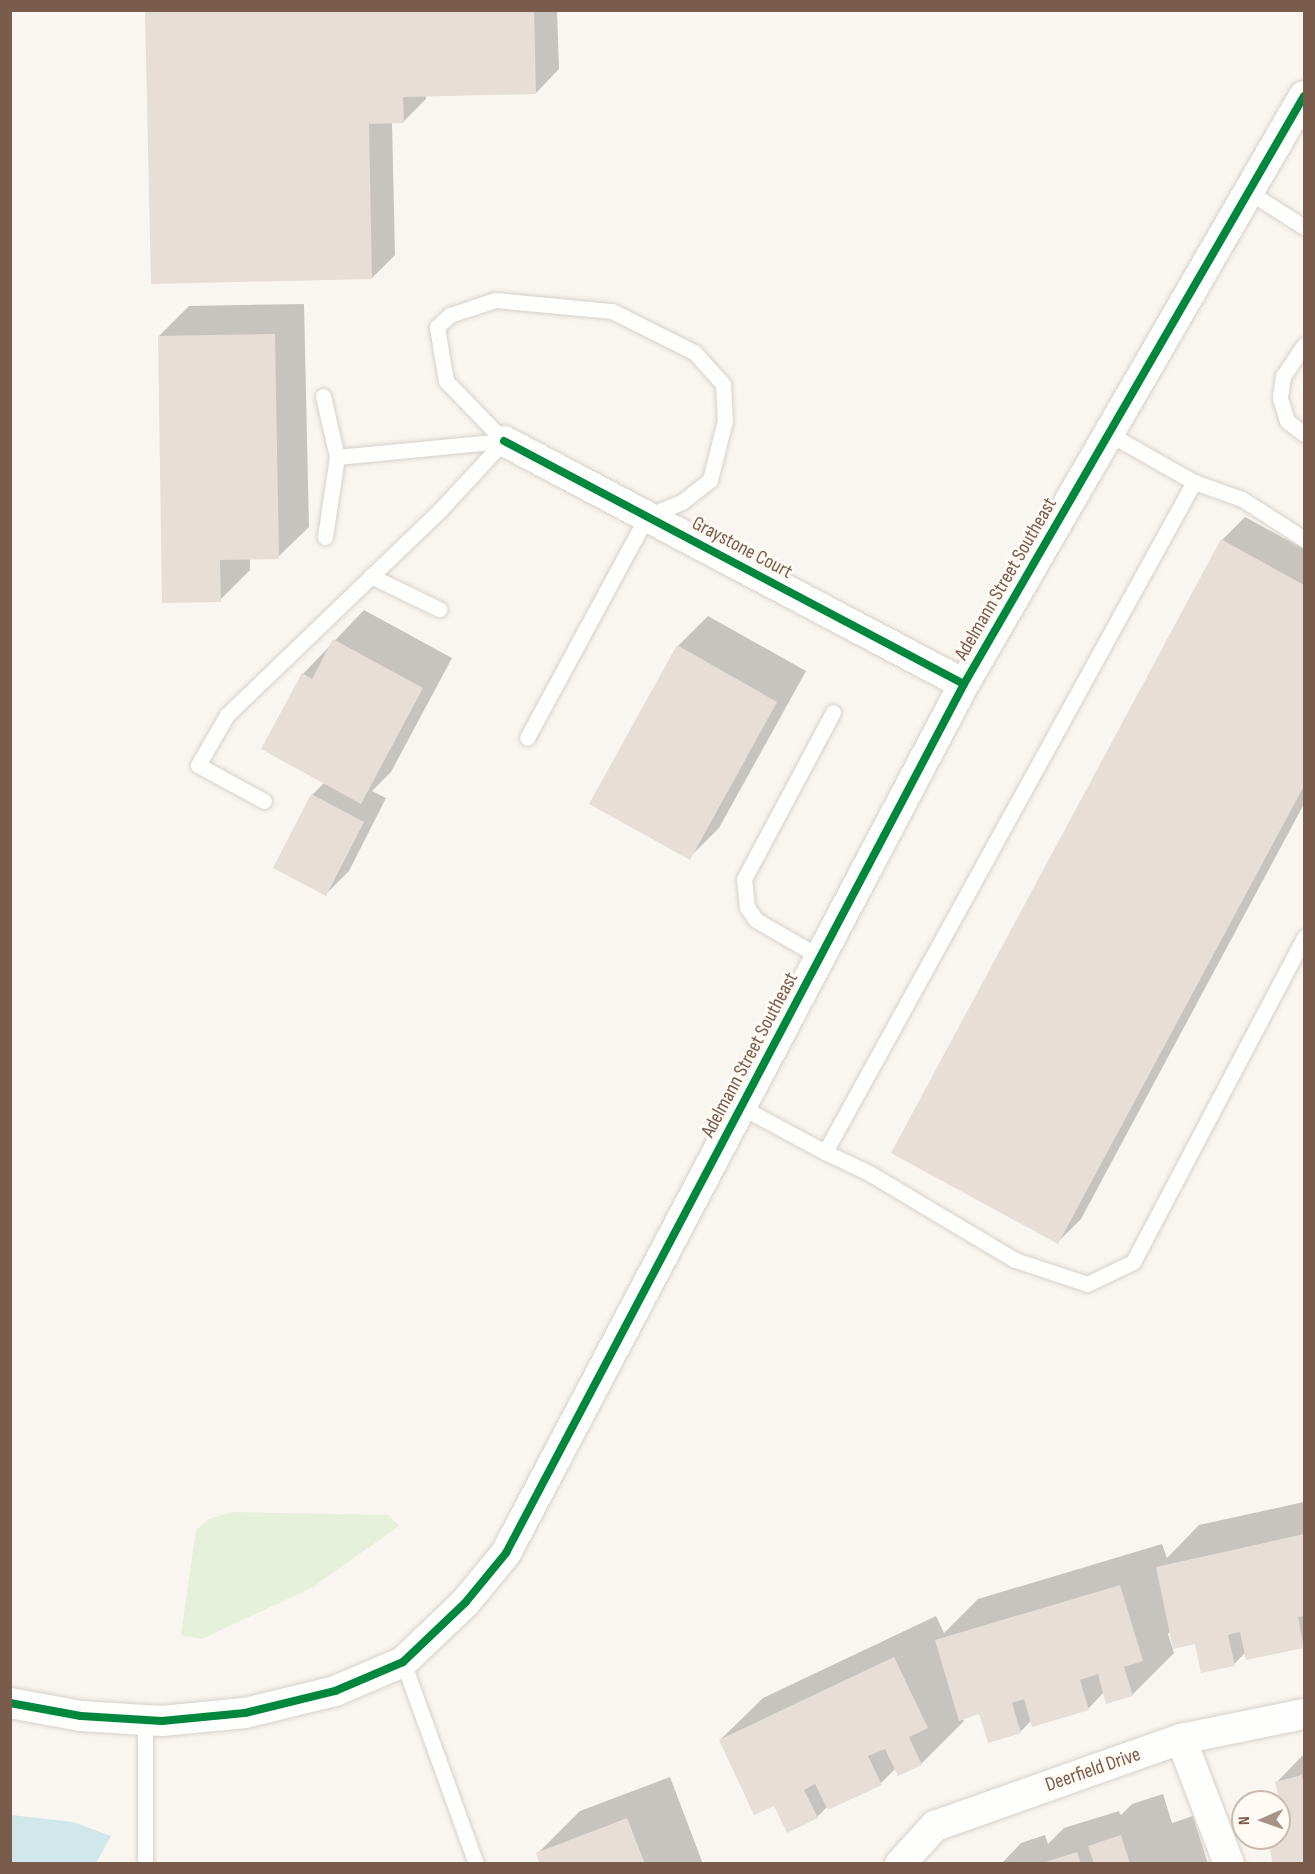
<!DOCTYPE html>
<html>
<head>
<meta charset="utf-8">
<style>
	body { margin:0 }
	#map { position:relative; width:1315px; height:1874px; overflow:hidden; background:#f9f5f0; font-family:"Sofia Sans Condensed",sans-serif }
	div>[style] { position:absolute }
	.green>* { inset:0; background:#e7f0db }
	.water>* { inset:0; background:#d0e8ea }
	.shadow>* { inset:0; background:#0003 }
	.building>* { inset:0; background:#e6ded7 }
	.roads { filter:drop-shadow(0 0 2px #d7d1cb) drop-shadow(0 0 2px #d7d1cb) }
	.lane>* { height:15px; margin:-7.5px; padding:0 7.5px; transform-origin:7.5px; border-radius:7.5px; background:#fefefd }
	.street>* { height:30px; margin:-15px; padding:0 15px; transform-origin:15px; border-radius:15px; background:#fefefd }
	.cycleway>* { height:8px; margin:-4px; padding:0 4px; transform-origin:4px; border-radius:4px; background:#00873e }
	span { translate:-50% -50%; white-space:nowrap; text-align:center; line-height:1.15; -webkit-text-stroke:6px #fffaf3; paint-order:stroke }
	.street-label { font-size:20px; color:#7a5c4d }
	.frame { position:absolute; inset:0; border:12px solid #7a5c4d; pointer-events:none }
	.north { position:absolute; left:1231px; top:1790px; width:60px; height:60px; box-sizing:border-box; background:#fffaf3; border:2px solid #cabbb1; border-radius:50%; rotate:268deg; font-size:16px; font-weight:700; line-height:24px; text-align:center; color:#7a5c4d }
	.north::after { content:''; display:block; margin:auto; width:21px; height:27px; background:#a69286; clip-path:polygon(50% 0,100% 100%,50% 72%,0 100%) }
</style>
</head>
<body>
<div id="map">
	<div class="green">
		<div style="clip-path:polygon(232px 1512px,388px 1515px,399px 1526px,313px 1587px,202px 1639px,181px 1635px,196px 1530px,209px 1519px)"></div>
	</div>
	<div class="water">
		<div style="clip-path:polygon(11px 1815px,73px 1822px,111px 1836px,96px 1863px,11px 1863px)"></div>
	</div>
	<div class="shadow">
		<div style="clip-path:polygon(146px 10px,557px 10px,559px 69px,536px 93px,426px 95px,426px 99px,403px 122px,392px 122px,395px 255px,372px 278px)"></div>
		<div style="clip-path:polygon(304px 304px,309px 527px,278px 557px,250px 558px,250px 570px,220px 600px,159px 336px,189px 306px)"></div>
		<div style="clip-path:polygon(1245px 517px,1304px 549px,1304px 804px,1081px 1219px,1058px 1242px,1222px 540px)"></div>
		<div style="clip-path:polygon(364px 610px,452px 658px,391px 772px,372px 791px,386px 798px,349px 871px,326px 894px,312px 795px,325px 782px,303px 674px)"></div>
		<div style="clip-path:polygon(708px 616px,806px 671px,719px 828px,689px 858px,678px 646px)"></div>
		<div style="clip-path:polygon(1304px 1502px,1304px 1646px,1248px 1658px,1246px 1652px,1234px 1664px,1171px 1631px,1168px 1634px,1174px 1653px,1132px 1695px,1104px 1692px,1089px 1708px,1033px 1725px,1032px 1720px,1020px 1732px,980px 1712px,962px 1718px,964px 1721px,922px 1763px,899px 1774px,896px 1768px,881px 1783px,828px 1806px,817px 1817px,774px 1804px,720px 1740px,763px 1698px,936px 1616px,944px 1633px,978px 1599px,1162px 1544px,1167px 1558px,1199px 1525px)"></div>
		<div style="clip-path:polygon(1304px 1754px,1304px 1864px,1274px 1864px,1268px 1838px,1279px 1838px,1278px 1802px,1281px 1799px,1277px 1782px)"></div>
		<div style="clip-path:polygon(670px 1777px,703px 1864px,542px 1864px,538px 1853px,580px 1811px)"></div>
		<div style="clip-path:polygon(1163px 1794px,1172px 1823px,1193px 1816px,1208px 1864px,1001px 1864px,1021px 1843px,1045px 1835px,1048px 1844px,1064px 1828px,1119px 1811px,1121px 1815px,1132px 1804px)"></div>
	</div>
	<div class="building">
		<div style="clip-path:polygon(145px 10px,534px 10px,536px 94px,403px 97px,404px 123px,369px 124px,372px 279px,151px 284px)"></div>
		<div style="clip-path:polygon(275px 334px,279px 559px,220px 560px,221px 602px,162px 603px,158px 336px)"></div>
		<div style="clip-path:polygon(1221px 539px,1304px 585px,1304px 786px,1058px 1244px,891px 1153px)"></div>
		<div style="clip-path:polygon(333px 639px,423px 688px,361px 804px,261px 749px,302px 673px,312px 679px)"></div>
		<div style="clip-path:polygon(677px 645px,777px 702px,690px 860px,589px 804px)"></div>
		<div style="clip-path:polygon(311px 794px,364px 822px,326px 896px,273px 868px)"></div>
		<div style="clip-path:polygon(1304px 1534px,1304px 1616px,1298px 1617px,1304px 1648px,1246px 1660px,1240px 1632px,1228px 1635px,1235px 1666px,1201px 1673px,1195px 1644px,1173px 1649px,1156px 1567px)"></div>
		<div style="clip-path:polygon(1120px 1585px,1143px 1661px,1124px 1667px,1133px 1696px,1106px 1704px,1098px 1674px,1080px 1680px,1089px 1710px,1032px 1727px,1024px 1699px,1012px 1703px,1021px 1733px,988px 1743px,979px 1714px,959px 1721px,935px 1640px)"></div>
		<div style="clip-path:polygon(894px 1657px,928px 1728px,909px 1737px,922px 1765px,898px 1776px,885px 1749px,868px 1756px,882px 1785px,828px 1810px,815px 1784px,804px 1790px,818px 1818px,787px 1833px,774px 1806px,754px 1815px,719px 1740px)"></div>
		<div style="clip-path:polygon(1302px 1775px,1304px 1787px,1304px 1864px,1273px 1864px,1267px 1838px,1279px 1838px,1279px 1812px,1282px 1812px,1275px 1782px)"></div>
		<div style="clip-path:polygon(627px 1818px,645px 1864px,540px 1864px,536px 1853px)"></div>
		<div style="clip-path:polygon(1121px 1835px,1130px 1864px,1094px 1864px,1088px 1846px)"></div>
		<div style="clip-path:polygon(1077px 1852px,1081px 1864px,1043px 1864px,1042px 1863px)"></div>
	</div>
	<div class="roads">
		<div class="lane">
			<div style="left:1249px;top:192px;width:65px;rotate:32.5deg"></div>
			<div style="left:1304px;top:345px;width:37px;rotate:124deg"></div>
			<div style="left:1283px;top:376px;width:22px;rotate:98deg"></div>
			<div style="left:1280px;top:398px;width:24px;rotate:73deg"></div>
			<div style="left:1287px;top:421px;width:21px;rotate:37deg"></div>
			<div style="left:323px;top:396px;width:63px;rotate:77.1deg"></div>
			<div style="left:337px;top:457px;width:168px;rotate:-5.5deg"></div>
			<div style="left:504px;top:441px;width:83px;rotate:-134deg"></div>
			<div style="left:446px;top:381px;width:55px;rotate:-99.5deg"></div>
			<div style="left:437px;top:327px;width:18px;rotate:-43deg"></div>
			<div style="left:450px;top:315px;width:47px;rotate:-18.4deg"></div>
			<div style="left:495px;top:300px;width:118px;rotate:5.4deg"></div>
			<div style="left:612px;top:311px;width:92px;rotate:26.6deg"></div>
			<div style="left:694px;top:352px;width:43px;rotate:47.8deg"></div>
			<div style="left:723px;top:384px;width:36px;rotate:87deg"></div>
			<div style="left:725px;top:420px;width:62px;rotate:104deg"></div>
			<div style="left:710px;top:480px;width:36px;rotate:142deg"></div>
			<div style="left:682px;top:502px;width:38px;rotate:158deg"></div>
			<div style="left:647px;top:516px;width:252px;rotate:118.4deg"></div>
			<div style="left:1194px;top:482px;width:51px;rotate:19.5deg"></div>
			<div style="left:1242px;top:499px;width:74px;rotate:32.8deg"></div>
			<div style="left:325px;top:537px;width:81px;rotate:-81.5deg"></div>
			<div style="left:371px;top:576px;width:76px;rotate:25.9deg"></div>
			<div style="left:264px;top:801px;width:75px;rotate:-151.4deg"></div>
			<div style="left:198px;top:765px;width:58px;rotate:-59.9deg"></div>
			<div style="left:227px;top:715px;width:296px;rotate:-43.9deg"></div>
			<div style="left:440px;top:510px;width:94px;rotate:-47.2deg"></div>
			<div style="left:820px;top:957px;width:74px;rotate:-150deg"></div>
			<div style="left:756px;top:920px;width:16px;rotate:-125deg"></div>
			<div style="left:747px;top:907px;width:28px;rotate:-96deg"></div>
			<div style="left:744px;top:879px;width:189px;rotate:-61.9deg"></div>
			<div style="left:741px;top:1107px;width:95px;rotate:28.2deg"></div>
			<div style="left:825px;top:1152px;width:765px;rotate:-61.16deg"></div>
			<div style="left:1194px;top:482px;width:98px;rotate:-150.5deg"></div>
			<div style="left:825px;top:1152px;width:49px;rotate:25.5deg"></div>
			<div style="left:869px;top:1173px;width:170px;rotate:30.8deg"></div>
			<div style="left:1015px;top:1260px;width:76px;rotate:18.4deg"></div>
			<div style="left:1087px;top:1284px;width:51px;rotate:-25.6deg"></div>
			<div style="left:1133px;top:1262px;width:367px;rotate:-62.2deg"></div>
			<div style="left:403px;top:1662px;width:215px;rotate:70.1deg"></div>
			<div style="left:145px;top:1864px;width:144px;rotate:-90deg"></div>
		</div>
		<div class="street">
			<div style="left:504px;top:441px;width:520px;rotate:27.85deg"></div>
			<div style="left:10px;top:1703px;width:72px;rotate:10.4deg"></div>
			<div style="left:81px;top:1716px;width:81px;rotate:3.5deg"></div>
			<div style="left:162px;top:1721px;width:83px;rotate:-5.5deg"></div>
			<div style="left:245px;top:1713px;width:93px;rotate:-13.7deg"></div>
			<div style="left:335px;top:1691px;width:74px;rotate:-23.1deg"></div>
			<div style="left:403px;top:1662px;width:86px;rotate:-43.6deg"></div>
			<div style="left:465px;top:1603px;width:65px;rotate:-50.6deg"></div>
			<div style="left:506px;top:1553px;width:982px;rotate:-62.21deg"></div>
			<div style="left:964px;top:684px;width:679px;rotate:-59.96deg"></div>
			<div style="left:1181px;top:1739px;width:134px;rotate:69deg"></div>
			<div style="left:900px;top:1864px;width:52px;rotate:-47.4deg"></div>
			<div style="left:935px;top:1826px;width:261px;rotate:-19.5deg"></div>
			<div style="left:1181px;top:1739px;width:126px;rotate:-11.5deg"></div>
		</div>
	</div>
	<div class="cycleway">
		<div style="left:504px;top:441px;width:520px;rotate:27.85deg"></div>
		<div style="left:10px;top:1703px;width:72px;rotate:10.4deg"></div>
		<div style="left:81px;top:1716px;width:81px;rotate:3.5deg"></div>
		<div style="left:162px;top:1721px;width:83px;rotate:-5.5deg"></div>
		<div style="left:245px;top:1713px;width:93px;rotate:-13.7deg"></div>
		<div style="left:335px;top:1691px;width:74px;rotate:-23.1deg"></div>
		<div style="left:403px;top:1662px;width:86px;rotate:-43.6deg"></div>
		<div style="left:465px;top:1603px;width:65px;rotate:-50.6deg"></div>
		<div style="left:506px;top:1553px;width:982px;rotate:-62.21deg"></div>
		<div style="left:964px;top:684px;width:679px;rotate:-59.96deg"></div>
	</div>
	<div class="street-label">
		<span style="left:742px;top:548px;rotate:28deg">Graystone Court</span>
		<span style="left:1006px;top:579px;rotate:-60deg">Adelmann Street Southeast</span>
		<span style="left:750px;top:1055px;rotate:-62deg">Adelmann Street Southeast</span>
		<span style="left:1093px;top:1770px;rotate:-19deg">Deerfield Drive</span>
	</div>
	<div class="frame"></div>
	<div class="north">N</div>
</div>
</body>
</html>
